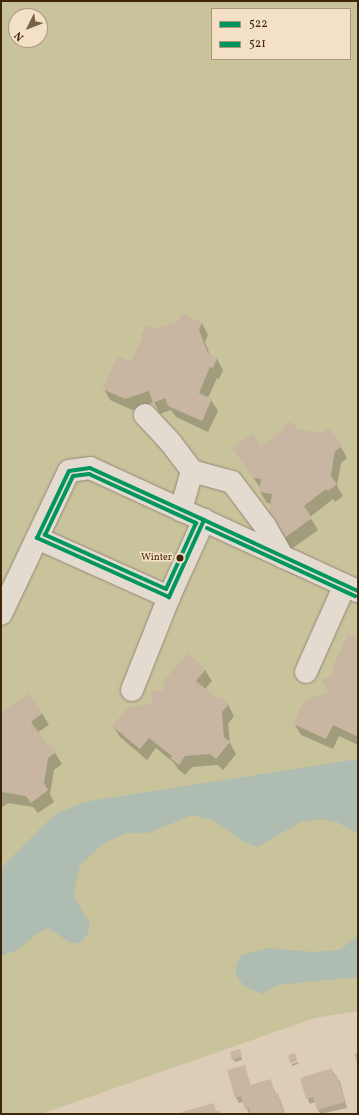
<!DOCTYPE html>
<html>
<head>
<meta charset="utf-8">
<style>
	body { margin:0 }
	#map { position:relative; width:359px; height:1115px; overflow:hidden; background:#ddcdb6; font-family:Vollkorn,serif }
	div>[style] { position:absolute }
	.green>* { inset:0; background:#c9c39c }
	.water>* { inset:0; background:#afbcb2 }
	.shadow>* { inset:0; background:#0003 }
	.building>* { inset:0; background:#c8b5a2 }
	.roads { filter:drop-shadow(0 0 1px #948777) drop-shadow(0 0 1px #948777) }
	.minor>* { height:22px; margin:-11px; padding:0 11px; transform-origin:11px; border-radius:11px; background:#e3dbd0 }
	.bus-1>* { height:4px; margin:-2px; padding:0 2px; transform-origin:2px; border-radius:2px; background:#00965e }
	.bus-2>* { height:4px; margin:-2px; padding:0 2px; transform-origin:2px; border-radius:2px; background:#00965e }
	.dots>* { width:11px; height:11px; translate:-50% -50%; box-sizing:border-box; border:2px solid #f3e0c6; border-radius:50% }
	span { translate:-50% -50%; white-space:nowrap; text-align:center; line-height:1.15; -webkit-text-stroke:3px #f3e0c6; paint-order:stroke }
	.bus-label { font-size:10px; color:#402609 }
	.right { translate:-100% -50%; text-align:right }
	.frame { position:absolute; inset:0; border:2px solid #402609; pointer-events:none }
	.legend { position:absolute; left:211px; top:8px; width:140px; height:52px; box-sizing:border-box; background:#f3e0c6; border:1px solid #ab967a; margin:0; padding:5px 7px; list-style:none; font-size:12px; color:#402609 }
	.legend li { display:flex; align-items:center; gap:8px; height:20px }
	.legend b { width:20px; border:1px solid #ab967a }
	.north { position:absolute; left:8px; top:8px; width:40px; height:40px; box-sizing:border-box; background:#f3e0c6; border:1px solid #ab967a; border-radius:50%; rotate:227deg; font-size:11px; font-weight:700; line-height:16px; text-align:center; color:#402609 }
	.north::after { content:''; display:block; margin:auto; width:14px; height:18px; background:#776046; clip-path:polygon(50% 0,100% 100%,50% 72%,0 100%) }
</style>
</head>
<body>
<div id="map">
	<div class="green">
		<div style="clip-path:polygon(evenodd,1px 1px,358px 1px,358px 1011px,315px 1018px,41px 1114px,1px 1114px,1px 1px,212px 9px,350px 9px,350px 59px,212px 59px,212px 9px,1px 1px,16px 16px,40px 16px,40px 40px,16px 40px,16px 16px)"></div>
	</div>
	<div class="water">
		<div style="clip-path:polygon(358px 759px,358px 832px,354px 832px,337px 822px,322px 819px,301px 822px,257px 847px,242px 841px,213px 820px,193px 815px,148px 833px,127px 833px,103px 844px,80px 865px,73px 895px,84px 914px,90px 922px,88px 934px,80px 943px,71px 943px,48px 928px,36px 935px,17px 950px,1px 956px,1px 868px,54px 815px,83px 802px)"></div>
		<div style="clip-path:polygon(358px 935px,358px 977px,277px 985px,263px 994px,244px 986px,236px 975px,236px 964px,242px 955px,269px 948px,314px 952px,340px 950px)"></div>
	</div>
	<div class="shadow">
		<div style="clip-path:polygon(202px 323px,208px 335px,205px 342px,210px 355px,217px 359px,223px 370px,219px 379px,217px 378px,208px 398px,211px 400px,218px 411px,208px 432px,176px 417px,171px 410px,160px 414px,154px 402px,132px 410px,110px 400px,104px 389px,132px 363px,144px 338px,142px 335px,156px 330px)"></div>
		<div style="clip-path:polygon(297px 430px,341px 447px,347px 458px,341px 463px,337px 486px,343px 496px,335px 502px,333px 499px,310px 517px,318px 530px,290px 550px,276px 530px,271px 504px,267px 503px,260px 492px,261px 489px,233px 448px,260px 447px)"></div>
		<div style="clip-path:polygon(358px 640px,358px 745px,339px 736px,333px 749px,301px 735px,294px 723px,328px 692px,336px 676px)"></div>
		<div style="clip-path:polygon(205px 670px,212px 681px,205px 689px,219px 700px,228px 704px,234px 716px,228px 724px,230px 743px,236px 754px,223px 770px,218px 765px,192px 767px,185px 775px,178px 769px,174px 763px,156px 748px,147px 760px,120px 737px,113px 726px,154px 705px,165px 691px)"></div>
		<div style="clip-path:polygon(42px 713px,49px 725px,38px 732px,48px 746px,50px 745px,62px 764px,54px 770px,50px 794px,54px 802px,38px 813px,33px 807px,8px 803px,1px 808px,1px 714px)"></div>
		<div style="clip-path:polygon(240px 1053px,242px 1060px,235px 1062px,233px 1059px)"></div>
		<div style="clip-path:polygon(298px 1062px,298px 1064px,292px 1066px,292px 1064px)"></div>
		<div style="clip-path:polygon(244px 1066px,251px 1086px,270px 1080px,276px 1094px,280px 1099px,285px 1114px,249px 1114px,244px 1102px,239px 1103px,236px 1098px,228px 1071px)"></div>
		<div style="clip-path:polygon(331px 1069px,340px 1082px,347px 1108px,320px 1114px,315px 1102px,310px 1104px,307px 1098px)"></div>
	</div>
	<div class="building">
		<div style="clip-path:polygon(182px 313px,202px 323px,199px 330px,208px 353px,217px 358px,213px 368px,210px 367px,199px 393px,212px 399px,202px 421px,168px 406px,165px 398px,153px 403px,149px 391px,125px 399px,102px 389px,118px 356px,131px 362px,143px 336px,141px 335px,146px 325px,156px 329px,179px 321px)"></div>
		<div style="clip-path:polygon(291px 421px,298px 429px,322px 433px,329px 428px,342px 446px,335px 451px,331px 476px,337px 484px,328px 491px,326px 489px,304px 506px,312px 518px,283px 539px,268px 519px,272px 494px,259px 492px,261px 479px,253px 478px,232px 448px,252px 434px,261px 446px,284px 429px,282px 427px)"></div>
		<div style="clip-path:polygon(348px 634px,358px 639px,358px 737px,333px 725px,326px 739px,293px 724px,304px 701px,327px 692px,322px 680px,334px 675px,332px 668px)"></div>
		<div style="clip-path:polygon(187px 653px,206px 669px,196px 681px,218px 699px,220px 697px,229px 704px,222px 712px,224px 737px,230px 742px,216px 759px,210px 754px,185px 756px,179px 765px,170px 758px,172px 756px,149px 738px,140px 749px,112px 726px,128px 707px,152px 704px,151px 691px,164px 690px,163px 682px)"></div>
		<div style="clip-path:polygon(29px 693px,43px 713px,31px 722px,48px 745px,50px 743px,56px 752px,48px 758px,44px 783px,48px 790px,31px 803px,26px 796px,1px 792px,1px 713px)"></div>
		<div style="clip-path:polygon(240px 1049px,242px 1057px,232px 1060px,230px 1052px)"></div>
		<div style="clip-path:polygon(295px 1053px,297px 1061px,290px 1063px,288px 1055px)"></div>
		<div style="clip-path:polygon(358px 1053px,358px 1066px,354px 1054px)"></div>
		<div style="clip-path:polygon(245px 1065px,250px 1085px,271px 1079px,275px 1094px,278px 1093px,284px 1114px,251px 1114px,249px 1108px,245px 1110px,241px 1096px,235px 1098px,227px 1070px)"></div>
		<div style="clip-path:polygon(332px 1068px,334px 1076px,337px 1076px,345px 1102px,317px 1110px,313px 1097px,306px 1099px,300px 1078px)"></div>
		<div style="clip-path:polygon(214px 1103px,216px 1111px,219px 1110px,220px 1114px,182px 1114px,182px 1112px)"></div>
	</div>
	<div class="roads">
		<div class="minor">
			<div style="left:145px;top:415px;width:38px;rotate:47deg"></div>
			<div style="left:171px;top:443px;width:35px;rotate:53deg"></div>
			<div style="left:192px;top:471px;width:41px;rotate:105.8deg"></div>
			<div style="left:192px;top:471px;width:41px;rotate:15.4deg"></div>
			<div style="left:232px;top:482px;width:55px;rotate:53.1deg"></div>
			<div style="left:265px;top:526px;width:36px;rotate:60deg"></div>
			<div style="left:37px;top:538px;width:145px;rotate:24.1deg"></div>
			<div style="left:169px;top:597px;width:85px;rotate:-65.6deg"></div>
			<div style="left:1px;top:614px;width:158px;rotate:-64.6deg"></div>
			<div style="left:69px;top:471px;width:21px;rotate:-8deg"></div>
			<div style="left:90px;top:468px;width:295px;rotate:24.7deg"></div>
			<div style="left:306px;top:672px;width:95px;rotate:-65.9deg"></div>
			<div style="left:132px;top:690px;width:100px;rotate:-68.3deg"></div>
		</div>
	</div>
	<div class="bus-1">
		<div style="left:90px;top:468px;width:125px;rotate:24.5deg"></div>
		<div style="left:204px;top:520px;width:85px;rotate:114.4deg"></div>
		<div style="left:169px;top:597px;width:145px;rotate:-155.9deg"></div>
		<div style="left:37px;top:538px;width:74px;rotate:-64.5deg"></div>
		<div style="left:69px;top:471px;width:21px;rotate:-8deg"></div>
		<div style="left:204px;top:520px;width:170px;rotate:24.8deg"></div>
	</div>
	<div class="bus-2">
		<div style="left:89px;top:474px;width:118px;rotate:24.6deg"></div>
		<div style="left:196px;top:523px;width:72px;rotate:114.4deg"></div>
		<div style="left:166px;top:589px;width:133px;rotate:-155.9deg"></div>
		<div style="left:45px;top:535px;width:65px;rotate:-64.6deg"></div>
		<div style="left:73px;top:476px;width:16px;rotate:-7deg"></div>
		<div style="left:207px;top:528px;width:163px;rotate:24.7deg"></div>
	</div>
	<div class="dots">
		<div style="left:180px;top:558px;background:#402609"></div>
	</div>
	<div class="bus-label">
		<span class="right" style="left:172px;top:558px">Winter</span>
	</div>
	<div class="frame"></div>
	<ul class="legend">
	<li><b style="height:5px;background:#00965e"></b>522</li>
	<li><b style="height:5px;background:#00965e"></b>521</li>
	</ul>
	<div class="north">N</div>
</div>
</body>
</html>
